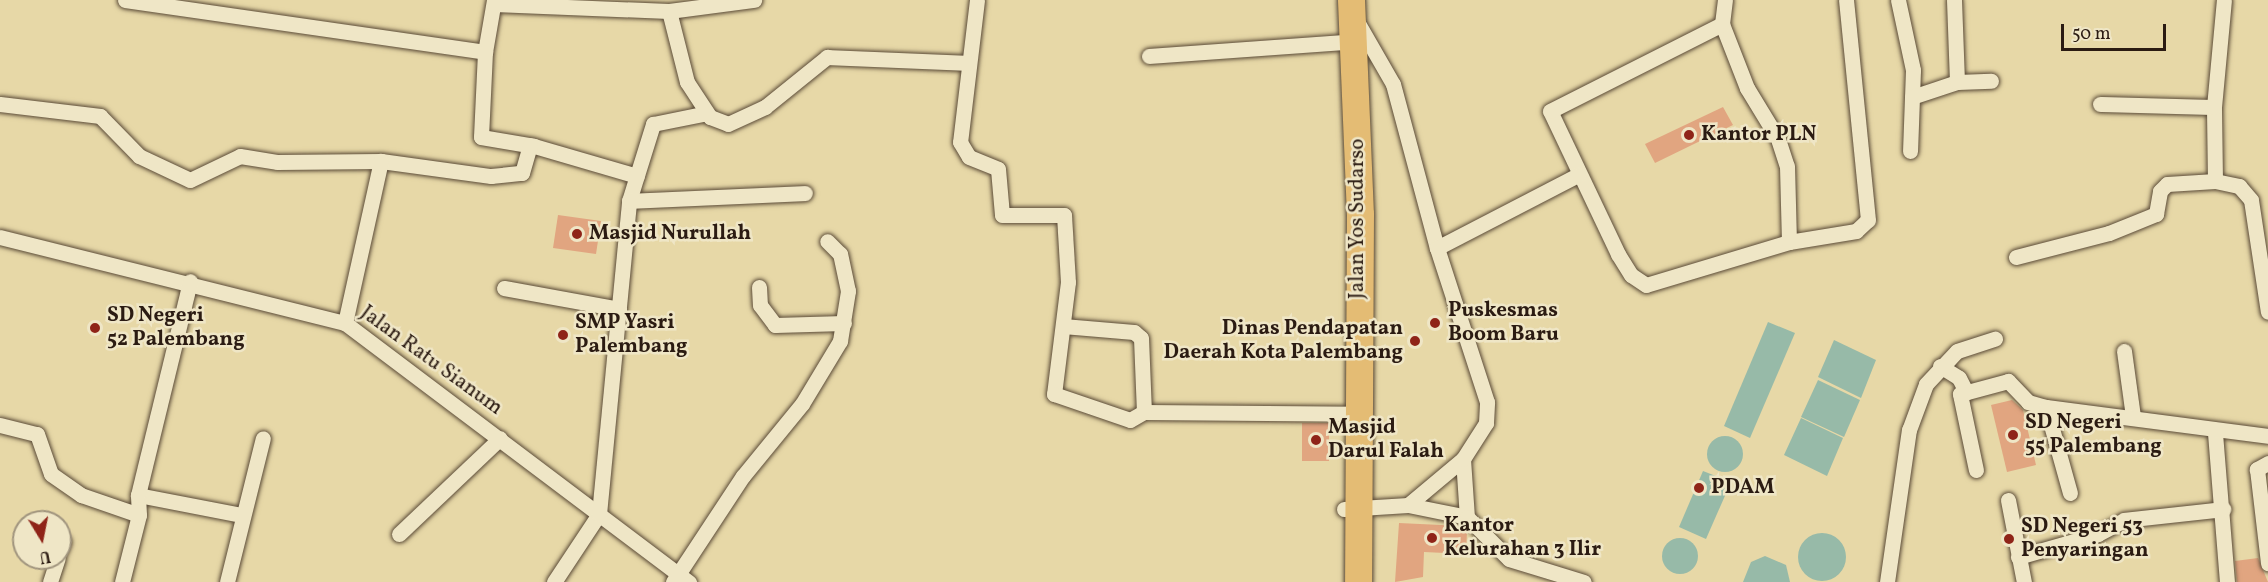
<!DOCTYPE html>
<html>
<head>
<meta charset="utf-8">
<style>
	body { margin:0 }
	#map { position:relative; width:2268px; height:582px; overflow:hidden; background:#e7d8a7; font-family:Vollkorn,serif }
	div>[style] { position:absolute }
	.water>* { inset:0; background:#97baa8 }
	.round { border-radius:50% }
	.building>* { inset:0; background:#e1a580 }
	.roads { filter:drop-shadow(0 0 2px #5a4a37) drop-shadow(0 0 2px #5a4a37) }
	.street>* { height:15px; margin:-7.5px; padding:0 7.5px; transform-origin:7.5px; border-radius:7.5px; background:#efe6c6 }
	.highway>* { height:27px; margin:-13.5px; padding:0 13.5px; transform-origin:13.5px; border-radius:13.5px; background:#e4bc74 }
	.dots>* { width:16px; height:16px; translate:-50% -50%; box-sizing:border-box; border:3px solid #efe6c6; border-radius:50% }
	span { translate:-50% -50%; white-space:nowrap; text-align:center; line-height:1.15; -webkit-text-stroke:5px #efe6c6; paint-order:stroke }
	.poi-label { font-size:21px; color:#2b1b12; font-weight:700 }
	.left { translate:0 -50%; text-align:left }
	.right { translate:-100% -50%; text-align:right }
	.street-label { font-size:21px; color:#2b1b12 }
	.north { position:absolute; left:12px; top:510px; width:60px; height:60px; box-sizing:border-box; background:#efe6c6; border:2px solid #a1957e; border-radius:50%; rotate:170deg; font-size:16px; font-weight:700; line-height:24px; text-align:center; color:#2b1b12 }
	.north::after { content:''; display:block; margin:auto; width:21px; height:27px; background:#8f2418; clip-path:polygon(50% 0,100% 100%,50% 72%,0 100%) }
	.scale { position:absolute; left:2061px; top:24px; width:105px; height:27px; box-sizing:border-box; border:3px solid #2b1b12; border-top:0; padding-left:8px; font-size:18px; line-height:21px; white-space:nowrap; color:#2b1b12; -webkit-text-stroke:4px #efe6c6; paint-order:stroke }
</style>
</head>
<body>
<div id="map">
	<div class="water">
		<div style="clip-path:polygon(1768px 322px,1795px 333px,1750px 438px,1724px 426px)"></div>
		<div style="clip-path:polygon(1834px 340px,1876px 360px,1861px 398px,1818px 377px)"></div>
		<div style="clip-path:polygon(1818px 380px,1860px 400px,1844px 437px,1801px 417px)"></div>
		<div style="clip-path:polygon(1801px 418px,1843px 438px,1827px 476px,1784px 455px)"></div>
		<div class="round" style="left:1707px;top:436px;width:36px;height:36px"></div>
		<div style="clip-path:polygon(1703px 471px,1731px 482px,1706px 539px,1679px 527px)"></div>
		<div class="round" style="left:1798px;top:533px;width:48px;height:48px"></div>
		<div class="round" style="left:1662px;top:538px;width:36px;height:36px"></div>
		<div style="clip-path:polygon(1765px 556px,1786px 565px,1790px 582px,1743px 582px,1751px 562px)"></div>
	</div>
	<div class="building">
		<div style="clip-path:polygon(1723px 107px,1733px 125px,1655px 163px,1645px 144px)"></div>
		<div style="clip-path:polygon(558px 215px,601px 221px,596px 254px,553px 248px)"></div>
		<div style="clip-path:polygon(2012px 400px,2023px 410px,2036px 465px,2007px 472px,1991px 405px)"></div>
		<div style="clip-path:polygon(1302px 423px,1329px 423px,1329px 461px,1302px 461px)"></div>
		<div style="clip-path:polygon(1399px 523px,1462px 526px,1467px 531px,1466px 554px,1424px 552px,1423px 577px,1395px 582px)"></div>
		<div style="clip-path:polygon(2258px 558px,2268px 582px,2237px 582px,2235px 561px)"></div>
	</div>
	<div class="roads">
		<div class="street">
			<div style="left:125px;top:0;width:364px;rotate:8.2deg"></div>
			<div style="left:494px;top:0;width:53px;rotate:99.8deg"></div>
			<div style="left:485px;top:52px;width:85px;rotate:92.7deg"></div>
			<div style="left:481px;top:137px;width:54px;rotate:9.6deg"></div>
			<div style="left:534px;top:146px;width:107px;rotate:16.2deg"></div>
			<div style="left:977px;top:0;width:143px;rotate:96.8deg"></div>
			<div style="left:960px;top:142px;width:17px;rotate:59deg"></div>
			<div style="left:969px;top:157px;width:31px;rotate:22deg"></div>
			<div style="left:998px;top:169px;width:46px;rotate:85deg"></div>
			<div style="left:1002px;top:215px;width:62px"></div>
			<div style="left:1064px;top:215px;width:67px;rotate:86.6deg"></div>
			<div style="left:1068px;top:282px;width:113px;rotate:97.1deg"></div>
			<div style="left:1054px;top:394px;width:80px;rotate:18.9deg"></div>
			<div style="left:1130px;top:420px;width:16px;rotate:-30deg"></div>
			<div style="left:1144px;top:412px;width:213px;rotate:0.5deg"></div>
			<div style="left:1898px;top:0;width:72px;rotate:77.9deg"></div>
			<div style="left:1913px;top:70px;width:81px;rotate:92.1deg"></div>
			<div style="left:1954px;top:0;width:82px;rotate:87.9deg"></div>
			<div style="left:494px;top:4px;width:175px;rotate:2.3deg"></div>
			<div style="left:669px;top:11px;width:73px;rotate:75.8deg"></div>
			<div style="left:687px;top:82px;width:42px;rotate:56.7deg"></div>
			<div style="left:710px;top:117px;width:19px;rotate:21deg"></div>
			<div style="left:728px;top:124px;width:41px;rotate:-24.7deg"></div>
			<div style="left:765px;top:107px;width:80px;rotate:-38.9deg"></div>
			<div style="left:827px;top:57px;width:142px;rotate:2.4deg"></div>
			<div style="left:669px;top:11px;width:86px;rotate:-7.4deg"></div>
			<div style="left:1355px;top:18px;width:76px;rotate:60.1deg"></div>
			<div style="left:1393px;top:84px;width:170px;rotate:75deg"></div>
			<div style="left:1722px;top:24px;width:69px;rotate:68.7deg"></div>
			<div style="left:1747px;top:88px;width:60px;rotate:58.7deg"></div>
			<div style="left:1778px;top:139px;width:28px;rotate:72deg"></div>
			<div style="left:1787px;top:166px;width:76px;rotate:88.5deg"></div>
			<div style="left:1789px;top:242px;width:149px;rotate:163.3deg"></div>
			<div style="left:1646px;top:285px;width:18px;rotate:-146deg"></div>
			<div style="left:1631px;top:275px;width:25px;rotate:-122deg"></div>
			<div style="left:1618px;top:254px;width:158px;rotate:-115.4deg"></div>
			<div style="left:1550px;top:111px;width:193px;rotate:-26.8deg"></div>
			<div style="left:1722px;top:24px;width:24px;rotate:-83deg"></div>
			<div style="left:1149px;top:56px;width:195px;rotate:-4.1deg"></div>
			<div style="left:1912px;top:97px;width:47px;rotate:-18.4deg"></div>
			<div style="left:1957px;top:82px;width:34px;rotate:-2deg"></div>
			<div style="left:0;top:104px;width:101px;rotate:6.8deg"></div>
			<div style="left:100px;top:116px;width:56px;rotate:45.7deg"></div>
			<div style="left:139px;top:156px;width:56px;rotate:25.2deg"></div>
			<div style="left:190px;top:180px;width:55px;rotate:-25.6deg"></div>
			<div style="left:240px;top:156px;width:37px;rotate:9deg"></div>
			<div style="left:277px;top:162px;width:104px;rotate:-0.6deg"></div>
			<div style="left:381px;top:161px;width:111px;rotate:7.8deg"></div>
			<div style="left:491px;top:176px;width:31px;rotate:-6deg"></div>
			<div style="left:522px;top:173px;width:29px;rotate:-74deg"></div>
			<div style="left:2100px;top:104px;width:114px;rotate:1.5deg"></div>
			<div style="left:2215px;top:181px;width:25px;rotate:12deg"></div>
			<div style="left:2239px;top:186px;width:18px;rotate:49deg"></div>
			<div style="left:2251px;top:200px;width:113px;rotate:81.4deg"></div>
			<div style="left:629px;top:201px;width:81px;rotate:-72.7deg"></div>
			<div style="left:653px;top:124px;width:55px;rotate:-11.5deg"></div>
			<div style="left:0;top:237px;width:356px;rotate:14deg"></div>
			<div style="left:345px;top:323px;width:431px;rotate:37deg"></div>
			<div style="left:1789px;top:242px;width:68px;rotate:-9.3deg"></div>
			<div style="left:1856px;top:231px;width:16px;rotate:-43deg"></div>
			<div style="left:1868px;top:220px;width:221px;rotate:-95.7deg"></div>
			<div style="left:2016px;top:257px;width:96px;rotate:-14.5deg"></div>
			<div style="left:2109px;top:233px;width:51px;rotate:-22deg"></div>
			<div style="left:2156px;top:214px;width:23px;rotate:-80deg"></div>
			<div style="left:2160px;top:191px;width:10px;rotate:-45deg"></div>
			<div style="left:2167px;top:184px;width:48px;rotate:-3.6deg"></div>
			<div style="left:2215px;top:181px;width:74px;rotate:-90.8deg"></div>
			<div style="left:2214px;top:107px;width:107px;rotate:-84.7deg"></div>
			<div style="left:759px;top:287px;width:18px;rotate:87deg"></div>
			<div style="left:760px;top:305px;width:25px;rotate:53deg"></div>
			<div style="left:775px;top:325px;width:69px;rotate:-1.7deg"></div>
			<div style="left:504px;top:288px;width:117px;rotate:10.3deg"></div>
			<div style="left:345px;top:323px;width:166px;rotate:-77.5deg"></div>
			<div style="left:1063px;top:326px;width:71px;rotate:4.8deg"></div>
			<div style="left:1134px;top:332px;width:9px;rotate:41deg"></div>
			<div style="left:1141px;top:338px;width:74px;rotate:87.7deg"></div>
			<div style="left:2124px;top:351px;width:67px;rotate:82.2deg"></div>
			<div style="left:1940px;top:366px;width:22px;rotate:32deg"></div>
			<div style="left:1959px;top:378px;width:16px;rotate:63deg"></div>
			<div style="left:0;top:425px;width:38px;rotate:14deg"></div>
			<div style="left:37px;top:434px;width:42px;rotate:70.7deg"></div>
			<div style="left:51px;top:474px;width:37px;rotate:35deg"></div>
			<div style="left:81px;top:495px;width:61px;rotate:19deg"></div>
			<div style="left:2215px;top:433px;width:149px;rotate:85.4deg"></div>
			<div style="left:1463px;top:459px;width:58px;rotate:86.1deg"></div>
			<div style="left:2268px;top:463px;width:13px;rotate:151deg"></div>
			<div style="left:2257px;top:469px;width:95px;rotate:83.3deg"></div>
			<div style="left:1976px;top:470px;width:78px;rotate:-101.9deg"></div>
			<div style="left:1960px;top:394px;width:50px;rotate:-15.2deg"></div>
			<div style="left:2008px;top:381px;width:29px;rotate:46deg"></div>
			<div style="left:2028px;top:402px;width:19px;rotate:16deg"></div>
			<div style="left:2070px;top:493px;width:89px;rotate:-105.6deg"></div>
			<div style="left:2046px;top:407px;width:224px;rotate:7.4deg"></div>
			<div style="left:138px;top:495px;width:106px;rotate:10.9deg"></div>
			<div style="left:2008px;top:500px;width:84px;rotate:79deg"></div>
			<div style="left:1408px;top:505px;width:72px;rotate:-39.9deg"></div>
			<div style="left:1463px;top:459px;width:43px;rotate:-57.4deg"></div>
			<div style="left:1486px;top:423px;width:21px;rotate:-87deg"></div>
			<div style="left:1487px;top:402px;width:162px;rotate:-108deg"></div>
			<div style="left:1437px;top:248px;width:159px;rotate:-27.4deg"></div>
			<div style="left:1344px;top:509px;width:64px;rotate:-3.6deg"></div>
			<div style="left:1408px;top:505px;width:60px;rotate:11.5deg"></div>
			<div style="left:1467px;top:517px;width:59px;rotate:45deg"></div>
			<div style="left:1509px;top:559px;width:78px;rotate:17deg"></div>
			<div style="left:399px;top:534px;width:139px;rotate:-43.5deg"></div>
			<div style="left:60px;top:550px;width:9px;rotate:-69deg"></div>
			<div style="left:2018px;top:557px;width:83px;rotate:-16deg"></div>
			<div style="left:2098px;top:534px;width:30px;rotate:-28deg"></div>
			<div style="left:2124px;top:520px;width:100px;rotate:-6.3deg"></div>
			<div style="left:50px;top:582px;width:25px;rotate:-72deg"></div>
			<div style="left:122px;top:582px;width:69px;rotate:-75.8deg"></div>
			<div style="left:139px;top:515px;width:20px;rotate:-93deg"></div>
			<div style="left:138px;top:495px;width:220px;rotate:-76.3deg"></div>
			<div style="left:227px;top:582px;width:148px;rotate:-76deg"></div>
			<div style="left:554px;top:582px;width:82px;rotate:-56.5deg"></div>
			<div style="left:599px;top:514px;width:314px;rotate:-84.5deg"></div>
			<div style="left:629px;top:201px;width:176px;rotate:-2.6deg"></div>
			<div style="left:673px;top:582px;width:127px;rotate:-56.6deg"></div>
			<div style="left:743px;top:476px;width:93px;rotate:-50.7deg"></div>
			<div style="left:802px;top:404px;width:74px;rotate:-58.9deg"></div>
			<div style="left:840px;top:341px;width:51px;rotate:-80.9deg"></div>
			<div style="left:848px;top:291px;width:38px;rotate:-102deg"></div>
			<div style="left:840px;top:254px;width:18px;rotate:-135deg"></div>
			<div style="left:1887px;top:582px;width:154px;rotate:-81.8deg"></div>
			<div style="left:1909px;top:430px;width:49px;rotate:-69.7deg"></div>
			<div style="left:1926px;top:384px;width:45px;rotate:-46.8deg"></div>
			<div style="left:1957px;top:351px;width:40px;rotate:-18deg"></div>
		</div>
		<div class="highway">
			<div style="left:1351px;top:0;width:214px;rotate:87.6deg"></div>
			<div style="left:1360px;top:214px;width:368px;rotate:90.3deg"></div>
		</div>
	</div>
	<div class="dots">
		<div style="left:1689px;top:135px;background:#8f2418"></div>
		<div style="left:577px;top:234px;background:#8f2418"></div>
		<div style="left:1435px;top:323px;background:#8f2418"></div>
		<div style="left:95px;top:328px;background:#8f2418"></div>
		<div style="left:563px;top:335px;background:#8f2418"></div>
		<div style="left:1415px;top:341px;background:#8f2418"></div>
		<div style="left:2013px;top:435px;background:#8f2418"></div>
		<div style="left:1316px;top:440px;background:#8f2418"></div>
		<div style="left:1699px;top:488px;background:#8f2418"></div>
		<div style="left:1432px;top:538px;background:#8f2418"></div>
		<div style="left:2009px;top:539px;background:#8f2418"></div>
	</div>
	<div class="poi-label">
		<span class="left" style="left:1701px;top:135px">Kantor PLN</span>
		<span class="left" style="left:589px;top:234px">Masjid Nurullah</span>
		<span class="left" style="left:1448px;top:323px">Puskesmas<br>Boom Baru</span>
		<span class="left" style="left:107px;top:328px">SD Negeri<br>52 Palembang</span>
		<span class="left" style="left:575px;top:335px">SMP Yasri<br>Palembang</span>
		<span class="right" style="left:1403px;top:341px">Dinas Pendapatan<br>Daerah Kota Palembang</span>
		<span class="left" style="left:2025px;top:435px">SD Negeri<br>55 Palembang</span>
		<span class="left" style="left:1328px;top:440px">Masjid<br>Darul Falah</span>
		<span class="left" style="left:1711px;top:488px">PDAM</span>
		<span class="left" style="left:1444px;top:538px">Kantor<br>Kelurahan 3 Ilir</span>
		<span class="left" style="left:2021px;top:539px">SD Negeri 53<br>Penyaringan</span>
	</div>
	<div class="street-label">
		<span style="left:1358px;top:219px;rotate:-90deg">Jalan Yos Sudarso</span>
		<span style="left:431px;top:361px;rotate:36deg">Jalan Ratu Sianum</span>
	</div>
	<div class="north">U</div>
	<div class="scale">50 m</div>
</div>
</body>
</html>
